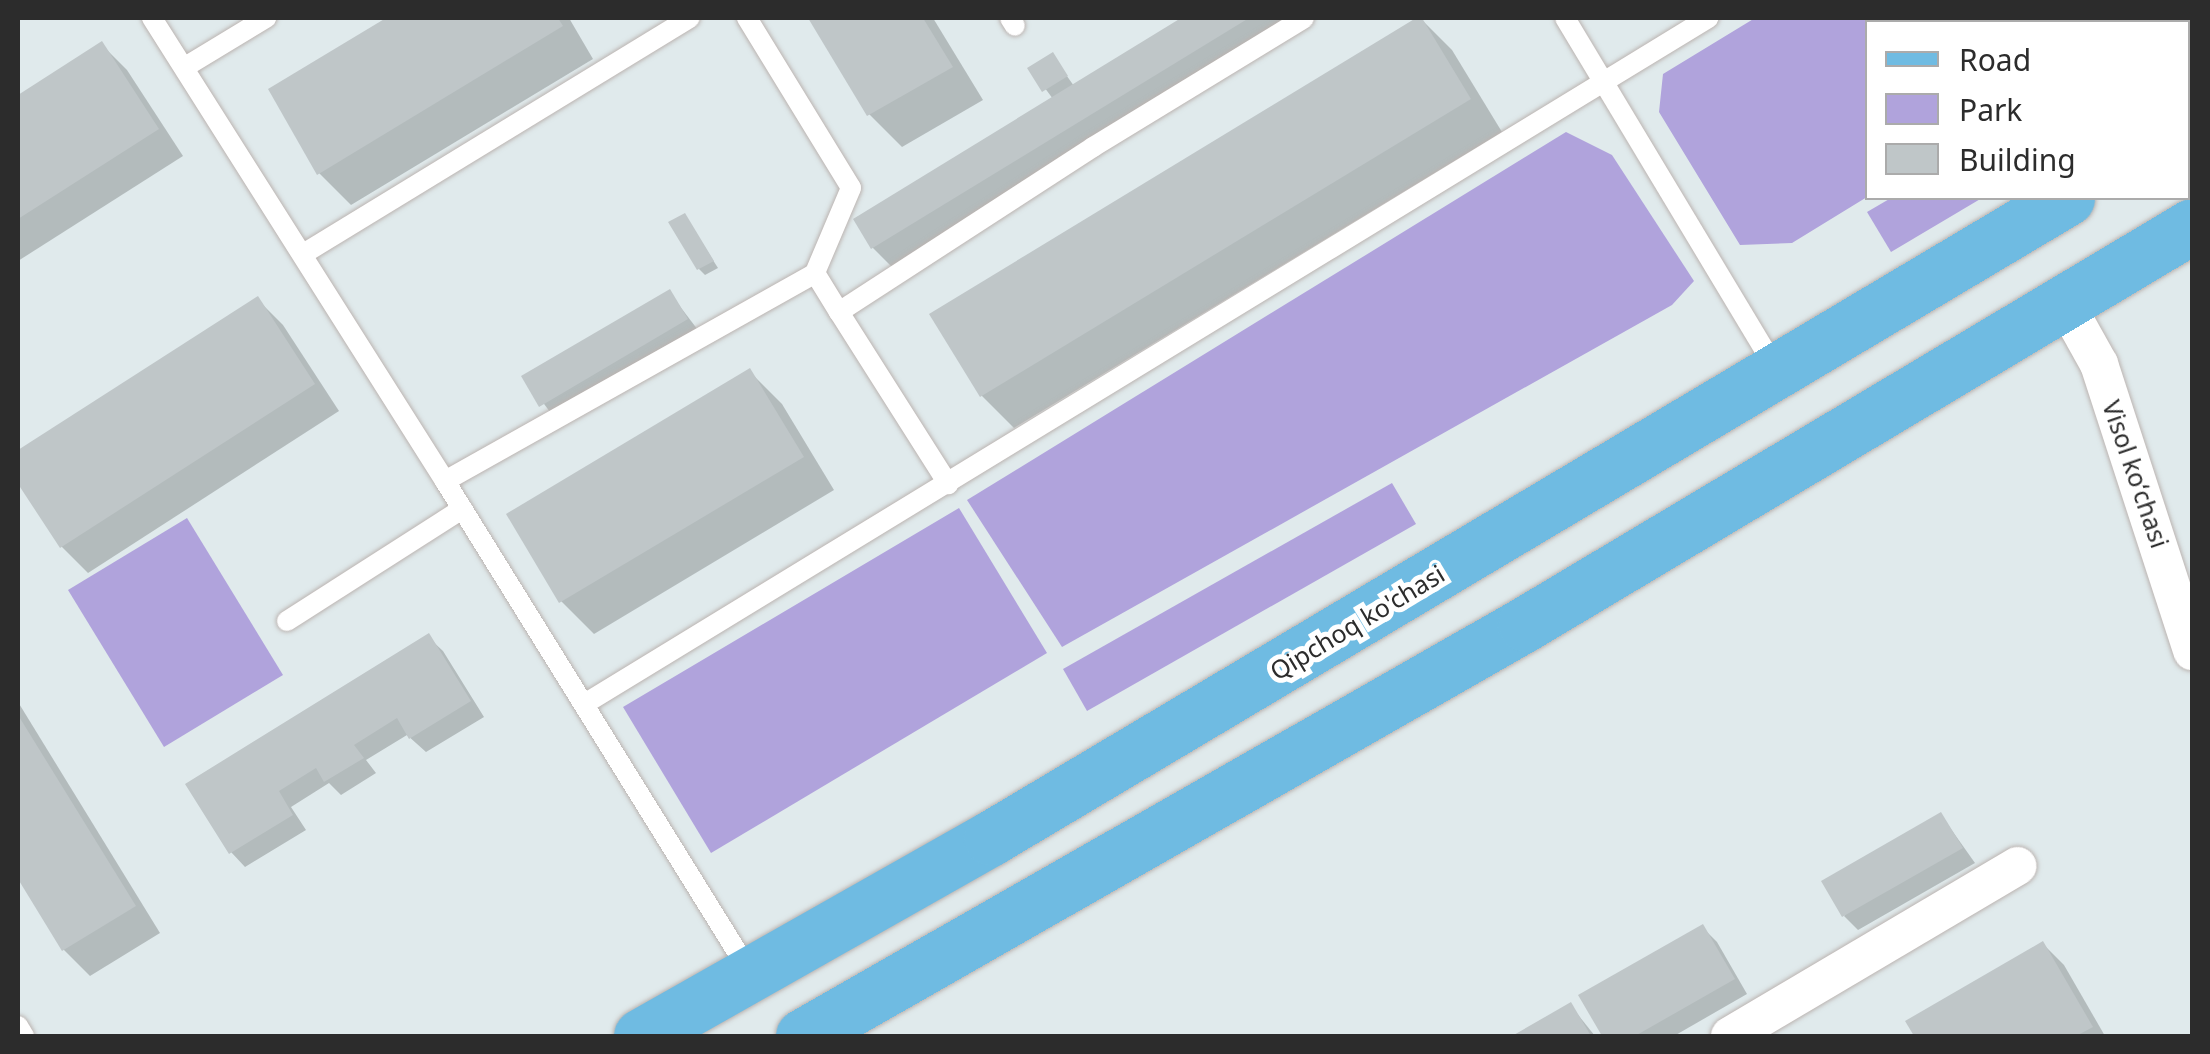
<!DOCTYPE html>
<html>
<head>
<meta charset="utf-8">
<style>
	body { margin:0 }
	#map { position:relative; width:2210px; height:1054px; overflow:hidden; background:#e0eaec; font-family:"Noto Sans",sans-serif }
	div>[style] { position:absolute }
	.green>* { inset:0; background:#b0a3dc }
	.shadow>* { inset:0; background:#0003 }
	.building>* { inset:0; background:#bfc6c8 }
	.roads { filter:drop-shadow(0 0 2px #bbb4b1) drop-shadow(0 0 2px #bbb4b1) }
	.lane>* { height:20px; margin:-10px; padding:0 10px; transform-origin:10px; border-radius:10px; background:#fff }
	.street>* { height:38px; margin:-19px; padding:0 19px; transform-origin:19px; border-radius:19px; background:#fff }
	.primary>* { height:55px; margin:-27.5px; padding:0 27.5px; transform-origin:27.5px; border-radius:27.5px; background:#6fbbe2 }
	span { translate:-50% -50%; white-space:nowrap; text-align:center; line-height:1.15; -webkit-text-stroke:10px #fff; paint-order:stroke }
	.street-label { font-size:25px; color:#2c2c2c }
	.frame { position:absolute; inset:0; border:20px solid #2c2c2c; pointer-events:none }
	.legend { position:absolute; left:1865px; top:20px; width:325px; height:180px; box-sizing:border-box; background:#fff; border:2px solid #ababab; margin:0; padding:12px 18px; list-style:none; font-size:30px; color:#2c2c2c }
	.legend li { display:flex; align-items:center; gap:20px; height:50px }
	.legend b { width:50px; border:2px solid #ababab }
</style>
</head>
<body>
<div id="map">
	<div class="green">
		<div style="clip-path:polygon(1755px 18px,2162px 18px,2154px 22px,1868px 22px,1867px 197px,1792px 243px,1740px 245px,1659px 112px,1663px 74px)"></div>
		<div style="clip-path:polygon(1566px 132px,1612px 155px,1694px 281px,1672px 305px,1062px 647px,967px 500px)"></div>
		<div style="clip-path:polygon(1891px 198px,1982px 198px,1891px 252px,1867px 212px)"></div>
		<div style="clip-path:polygon(1392px 483px,1416px 524px,1087px 711px,1063px 669px)"></div>
		<div style="clip-path:polygon(959px 508px,1047px 653px,711px 853px,623px 707px)"></div>
		<div style="clip-path:polygon(187px 518px,283px 675px,164px 747px,68px 590px)"></div>
	</div>
	<div class="shadow">
		<div style="clip-path:polygon(390px 18px,569px 18px,593px 59px,351px 205px,319px 173px,271px 90px)"></div>
		<div style="clip-path:polygon(811px 18px,933px 18px,983px 100px,902px 147px,869px 114px)"></div>
		<div style="clip-path:polygon(1186px 18px,1304px 18px,894px 269px,873px 248px,856px 220px,1053px 99px,1030px 68px,1052px 55px,1074px 86px)"></div>
		<div style="clip-path:polygon(1420px 18px,1452px 50px,1502px 132px,1014px 428px,982px 396px,932px 315px)"></div>
		<div style="clip-path:polygon(101px 44px,127px 70px,183px 156px,18px 261px,18px 98px)"></div>
		<div style="clip-path:polygon(685px 216px,718px 268px,705px 275px,699px 269px)"></div>
		<div style="clip-path:polygon(669px 292px,701px 334px,556px 420px,524px 377px)"></div>
		<div style="clip-path:polygon(257px 299px,283px 325px,339px 411px,88px 573px,62px 547px,18px 479px,18px 453px)"></div>
		<div style="clip-path:polygon(750px 372px,782px 404px,834px 490px,594px 634px,561px 601px)"></div>
		<div style="clip-path:polygon(428px 637px,443px 651px,484px 717px,426px 752px,407px 735px,366px 760px,376px 773px,341px 795px,329px 783px,291px 807px,306px 830px,245px 867px,231px 852px,189px 785px)"></div>
		<div style="clip-path:polygon(18px 702px,160px 933px,90px 976px,64px 950px,18px 875px)"></div>
		<div style="clip-path:polygon(1941px 815px,1975px 863px,1858px 930px,1844px 916px)"></div>
		<div style="clip-path:polygon(1702px 927px,1717px 942px,1747px 994px,1674px 1036px,1605px 1036px,1582px 996px)"></div>
		<div style="clip-path:polygon(2043px 944px,2064px 965px,2105px 1036px,1917px 1036px,1908px 1022px)"></div>
		<div style="clip-path:polygon(1571px 1006px,1595px 1036px,1517px 1036px)"></div>
	</div>
	<div class="building">
		<div style="clip-path:polygon(386px 18px,558px 18px,563px 26px,317px 175px,268px 89px)"></div>
		<div style="clip-path:polygon(808px 18px,923px 18px,953px 67px,867px 116px)"></div>
		<div style="clip-path:polygon(1181px 18px,1249px 18px,871px 249px,853px 219px)"></div>
		<div style="clip-path:polygon(1416px 18px,1422px 18px,1471px 99px,980px 397px,929px 314px)"></div>
		<div style="clip-path:polygon(102px 41px,159px 129px,18px 219px,18px 95px)"></div>
		<div style="clip-path:polygon(1053px 52px,1068px 76px,1042px 92px,1027px 68px)"></div>
		<div style="clip-path:polygon(685px 213px,714px 261px,697px 270px,668px 222px)"></div>
		<div style="clip-path:polygon(670px 289px,688px 319px,539px 407px,521px 376px)"></div>
		<div style="clip-path:polygon(258px 296px,315px 384px,60px 548px,18px 484px,18px 450px)"></div>
		<div style="clip-path:polygon(750px 368px,804px 457px,559px 603px,506px 514px)"></div>
		<div style="clip-path:polygon(429px 633px,471px 701px,409px 739px,397px 718px,354px 745px,364px 758px,324px 782px,316px 768px,279px 791px,293px 815px,229px 854px,185px 784px)"></div>
		<div style="clip-path:polygon(18px 715px,136px 906px,62px 951px,18px 879px)"></div>
		<div style="clip-path:polygon(1941px 812px,1963px 848px,1842px 917px,1821px 881px)"></div>
		<div style="clip-path:polygon(1703px 924px,1735px 979px,1635px 1036px,1602px 1036px,1578px 995px)"></div>
		<div style="clip-path:polygon(2043px 941px,2093px 1027px,2076px 1036px,1914px 1036px,1905px 1021px)"></div>
		<div style="clip-path:polygon(1571px 1002px,1591px 1036px,1512px 1036px)"></div>
	</div>
	<div class="roads">
		<div class="lane">
			<div style="left:152px;top:18px;width:548px;rotate:57.67deg"></div>
			<div style="left:747px;top:18px;width:199px;rotate:58.5deg"></div>
			<div style="left:851px;top:188px;width:92px;rotate:113deg"></div>
			<div style="left:1010px;top:18px;width:9px;rotate:58deg"></div>
			<div style="left:1565px;top:18px;width:412px;rotate:59deg"></div>
			<div style="left:185px;top:67px;width:95px;rotate:-31.2deg"></div>
			<div style="left:303px;top:254px;width:453px;rotate:-31.4deg"></div>
			<div style="left:839px;top:312px;width:204px;rotate:57.6deg"></div>
			<div style="left:287px;top:621px;width:208px;rotate:-32.6deg"></div>
			<div style="left:586px;top:703px;width:1315px;rotate:-31.4deg"></div>
			<div style="left:749px;top:971px;width:577px;rotate:-121.82deg"></div>
			<div style="left:445px;top:481px;width:424px;rotate:-29.3deg"></div>
			<div style="left:815px;top:273px;width:46px;rotate:58.4deg"></div>
			<div style="left:839px;top:312px;width:303px;rotate:-33deg"></div>
			<div style="left:1093px;top:147px;width:247px;rotate:-31.4deg"></div>
			<div style="left:18px;top:1026px;width:12px;rotate:59deg"></div>
		</div>
		<div class="street">
			<div style="left:2065px;top:303px;width:70px;rotate:60.9deg"></div>
			<div style="left:2099px;top:364px;width:302px;rotate:72deg"></div>
			<div style="left:1730px;top:1036px;width:334px;rotate:-30.6deg"></div>
		</div>
		<div class="primary">
			<div style="left:2188px;top:125px;width:5px;rotate:-37deg"></div>
			<div style="left:641px;top:1036px;width:402px;rotate:-29.5deg"></div>
			<div style="left:991px;top:838px;width:1252px;rotate:-30.74deg"></div>
			<div style="left:803px;top:1036px;width:831px;rotate:-29.71deg"></div>
			<div style="left:1525px;top:624px;width:777px;rotate:-30.82deg"></div>
		</div>
	</div>
	<div class="street-label">
		<span style="left:2136px;top:474px;rotate:71deg">Visol koʻchasi</span>
		<span style="left:1357px;top:622px;rotate:-31deg">Qipchoq ko'chasi</span>
	</div>
	<div class="frame"></div>
	<ul class="legend">
	<li><b style="height:12px;background:#6fbbe2"></b>Road</li>
	<li><b style="height:28px;background:#b0a3dc"></b>Park</li>
	<li><b style="height:28px;background:#bfc6c8"></b>Building</li>
	</ul>
</div>
</body>
</html>
